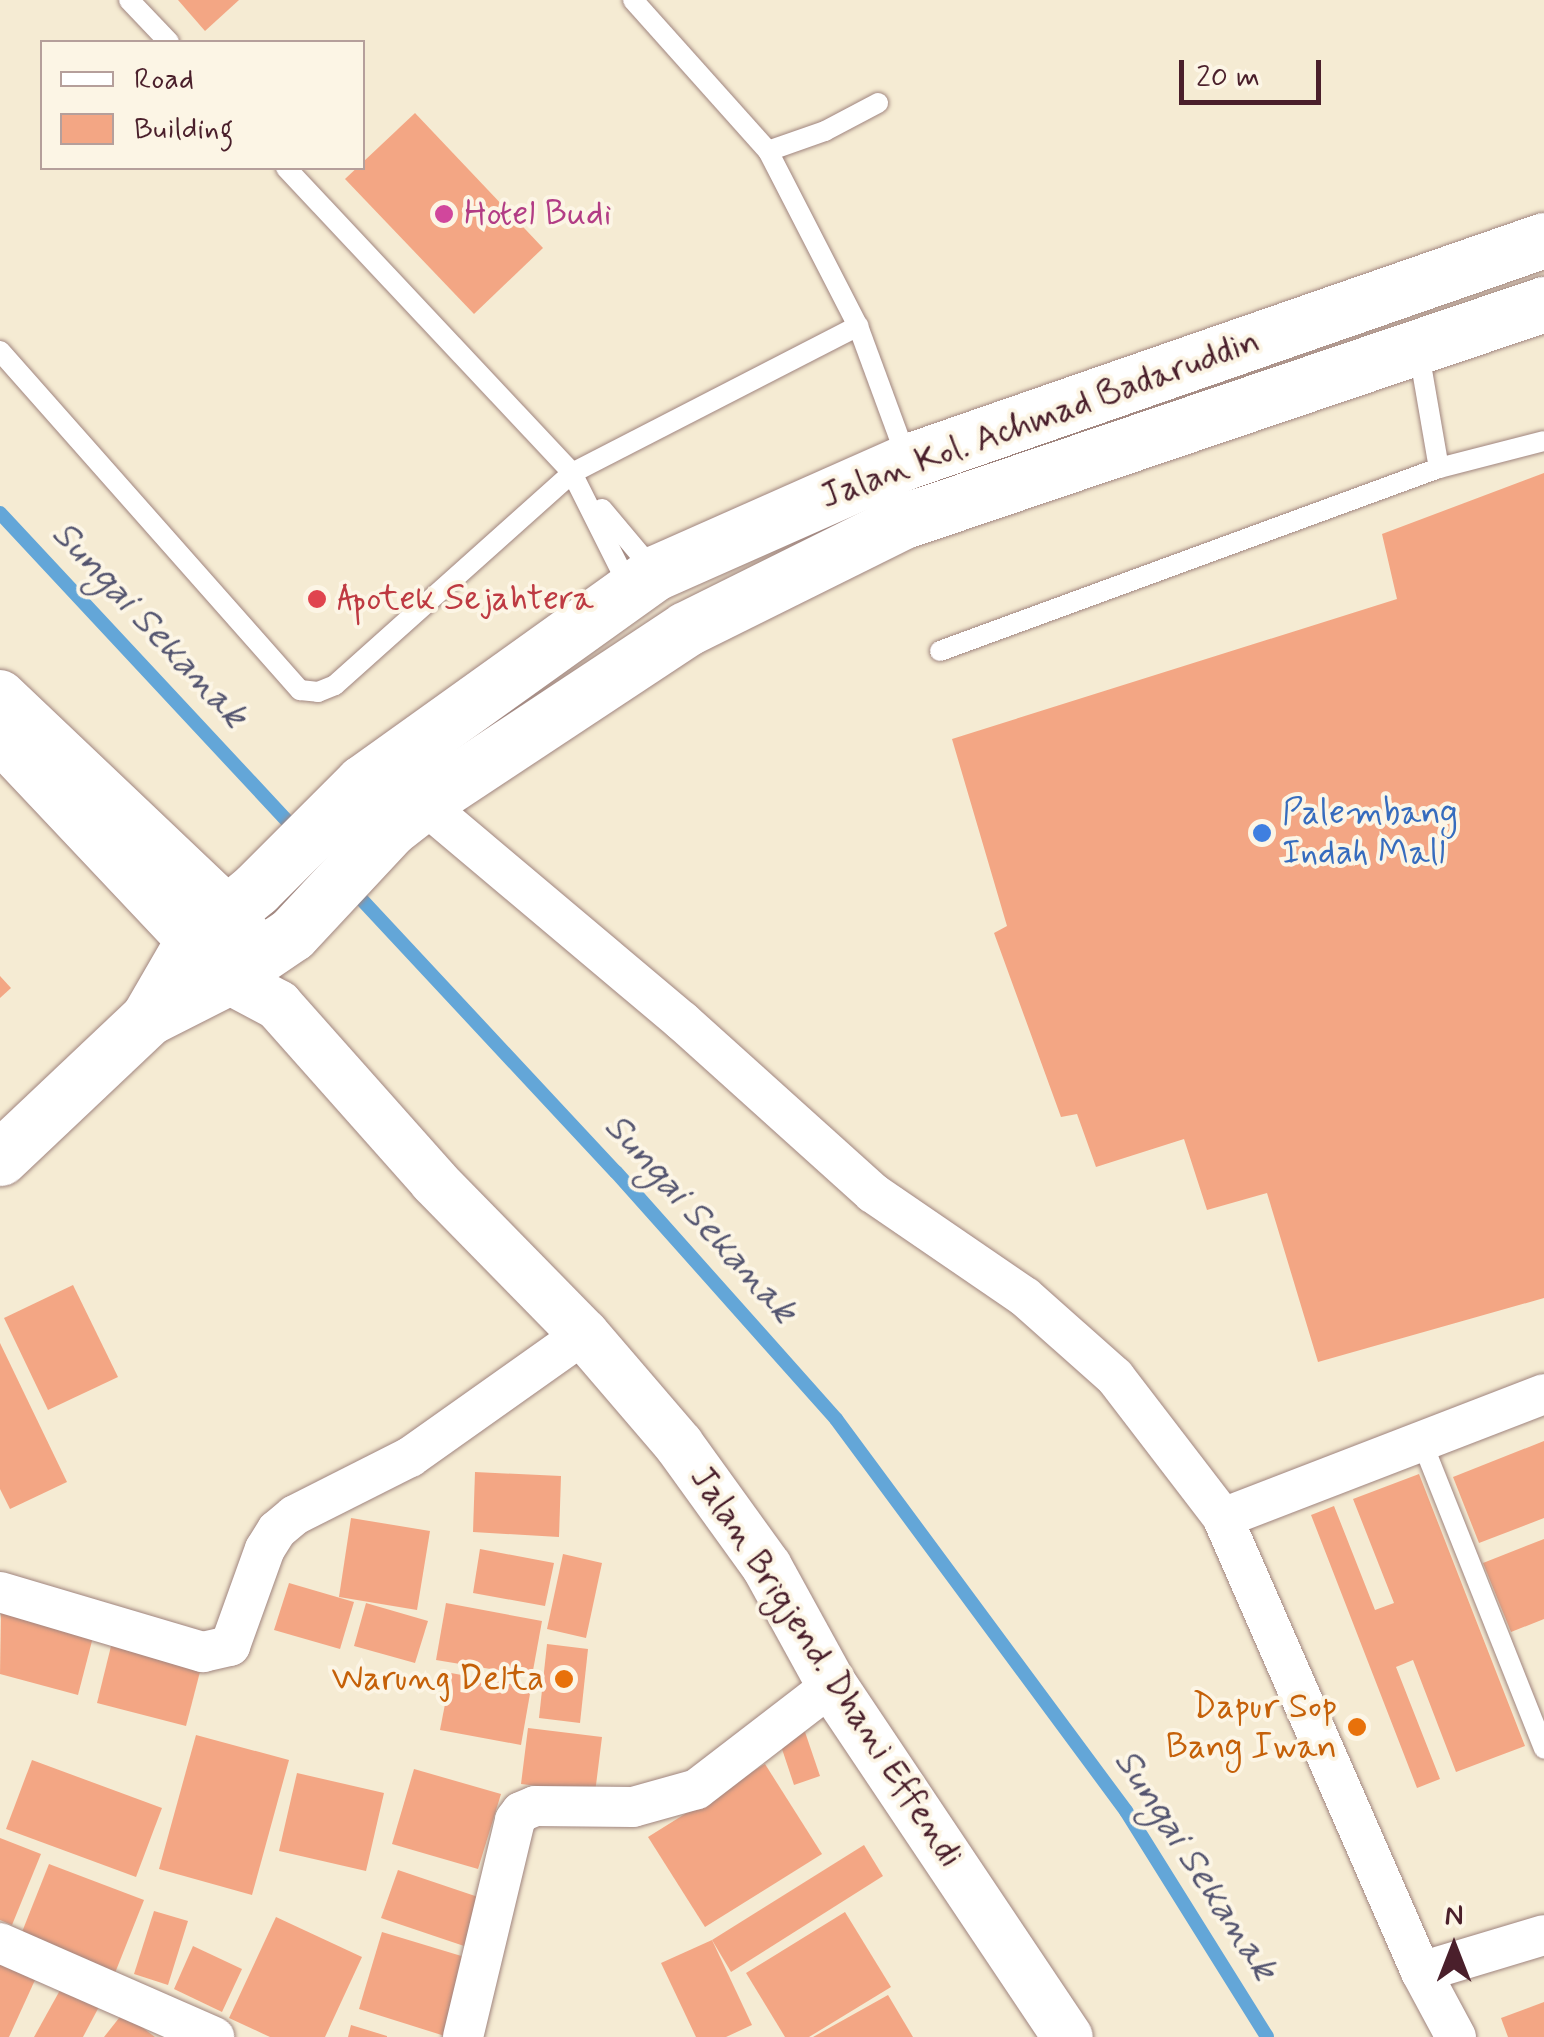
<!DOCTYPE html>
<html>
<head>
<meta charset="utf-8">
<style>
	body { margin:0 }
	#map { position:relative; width:1544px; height:2037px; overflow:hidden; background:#f5ebd3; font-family:Mynerve,sans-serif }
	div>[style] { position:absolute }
	.stream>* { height:14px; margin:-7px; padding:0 7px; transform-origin:7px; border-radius:7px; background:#63a6d8 }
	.building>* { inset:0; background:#f3a684 }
	.roads { filter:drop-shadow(0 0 2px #a0857f) drop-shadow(0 0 2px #a0857f) }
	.service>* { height:20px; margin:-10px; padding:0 10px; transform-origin:10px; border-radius:10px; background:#fff }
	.minor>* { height:40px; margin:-20px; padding:0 20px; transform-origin:20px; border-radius:20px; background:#fff }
	.tertiary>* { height:50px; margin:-25px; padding:0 25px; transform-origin:25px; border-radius:25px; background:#fff }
	.secondary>* { height:55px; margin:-27.5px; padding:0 27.5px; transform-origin:27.5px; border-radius:27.5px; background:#fff }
	.dots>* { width:28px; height:28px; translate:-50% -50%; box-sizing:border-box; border:5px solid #fcf5e5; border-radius:50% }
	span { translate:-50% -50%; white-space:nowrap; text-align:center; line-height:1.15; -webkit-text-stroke:8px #fcf5e5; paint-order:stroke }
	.hotel-label { font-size:35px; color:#b23c85 }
	.left { translate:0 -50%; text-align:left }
	.street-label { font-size:35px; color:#4a1f2b }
	.health-label { font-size:35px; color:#be3a42 }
	.shop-label { font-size:35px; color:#366cbe }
	.food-label { font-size:35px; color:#c56008 }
	.right { translate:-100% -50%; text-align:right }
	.water-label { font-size:38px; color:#545570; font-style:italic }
	.legend { position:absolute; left:40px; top:40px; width:325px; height:130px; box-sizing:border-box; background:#fcf5e5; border:2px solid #b59f9b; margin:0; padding:12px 18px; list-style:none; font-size:30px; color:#4a1f2b }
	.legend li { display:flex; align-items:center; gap:20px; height:50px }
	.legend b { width:50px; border:2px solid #b59f9b }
	.north { position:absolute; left:1404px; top:1897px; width:100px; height:100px; -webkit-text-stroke:8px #fcf5e5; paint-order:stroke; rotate:0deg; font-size:28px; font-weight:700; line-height:40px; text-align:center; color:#4a1f2b }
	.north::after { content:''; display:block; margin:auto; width:35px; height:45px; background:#4a1f2b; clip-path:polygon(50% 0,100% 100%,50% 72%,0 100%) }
	.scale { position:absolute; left:1179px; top:60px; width:142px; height:45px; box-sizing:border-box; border:5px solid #4a1f2b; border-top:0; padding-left:12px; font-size:30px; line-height:35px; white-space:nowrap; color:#4a1f2b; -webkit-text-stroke:8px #fcf5e5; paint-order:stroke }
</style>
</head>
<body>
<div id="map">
	<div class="stream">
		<div style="left:0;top:513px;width:434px;rotate:47deg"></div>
		<div style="left:349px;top:886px;width:391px;rotate:47deg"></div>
		<div style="left:616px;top:1172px;width:331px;rotate:48.3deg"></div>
		<div style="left:836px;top:1419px;width:488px;rotate:53.5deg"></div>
		<div style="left:1126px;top:1811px;width:266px;rotate:58deg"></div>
	</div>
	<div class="building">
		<div style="clip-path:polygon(178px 0,239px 0,205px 31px)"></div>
		<div style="clip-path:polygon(415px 113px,543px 248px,474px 314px,345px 179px)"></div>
		<div style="clip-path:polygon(1544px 473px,1544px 1298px,1318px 1362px,1267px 1193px,1207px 1210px,1184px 1139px,1096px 1167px,1077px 1114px,1061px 1117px,994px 933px,1007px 926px,952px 739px,1397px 599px,1382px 534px)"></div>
		<div style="clip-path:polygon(0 976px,11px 988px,0 998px)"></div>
		<div style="clip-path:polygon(73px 1285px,118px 1377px,48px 1410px,4px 1318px)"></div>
		<div style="clip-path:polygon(0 1343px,67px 1482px,10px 1509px,0 1489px)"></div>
		<div style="clip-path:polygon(1544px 1441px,1544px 1518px,1479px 1543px,1453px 1477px)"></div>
		<div style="clip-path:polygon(475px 1472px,561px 1476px,559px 1537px,473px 1532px)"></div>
		<div style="clip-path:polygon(1419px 1474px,1525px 1746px,1456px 1772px,1413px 1660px,1396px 1667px,1440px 1779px,1417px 1788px,1311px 1515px,1334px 1506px,1375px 1610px,1394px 1603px,1353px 1499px)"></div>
		<div style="clip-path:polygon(351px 1518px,430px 1531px,417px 1610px,339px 1597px)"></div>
		<div style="clip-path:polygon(1544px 1539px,1544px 1619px,1511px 1632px,1483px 1563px)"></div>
		<div style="clip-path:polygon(480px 1549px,554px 1563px,545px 1606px,473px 1593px)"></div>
		<div style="clip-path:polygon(563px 1554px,602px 1563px,586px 1638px,547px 1629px)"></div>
		<div style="clip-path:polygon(289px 1583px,354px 1602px,340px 1649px,274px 1630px)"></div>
		<div style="clip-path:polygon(366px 1603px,428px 1621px,415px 1663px,354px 1646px)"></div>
		<div style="clip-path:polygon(446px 1603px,542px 1621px,532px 1676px,436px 1660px)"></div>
		<div style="clip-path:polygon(1px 1612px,93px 1637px,78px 1695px,0 1674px)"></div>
		<div style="clip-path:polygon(112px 1642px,202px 1664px,186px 1726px,97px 1703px)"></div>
		<div style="clip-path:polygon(547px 1644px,588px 1649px,580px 1723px,539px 1718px)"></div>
		<div style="clip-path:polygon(451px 1673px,531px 1688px,521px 1745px,440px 1730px)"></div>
		<div style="clip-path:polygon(528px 1728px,602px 1737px,595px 1793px,521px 1784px)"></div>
		<div style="clip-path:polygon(805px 1732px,820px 1776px,794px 1785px,779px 1740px)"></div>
		<div style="clip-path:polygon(196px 1735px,289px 1760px,252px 1895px,159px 1869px)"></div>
		<div style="clip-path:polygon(32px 1760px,162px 1808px,136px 1877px,6px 1829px)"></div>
		<div style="clip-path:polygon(765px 1764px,822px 1854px,705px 1927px,648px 1837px)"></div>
		<div style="clip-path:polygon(414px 1769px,501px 1794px,478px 1869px,392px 1844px)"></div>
		<div style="clip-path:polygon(297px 1773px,384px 1793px,366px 1871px,279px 1851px)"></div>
		<div style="clip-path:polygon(0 1838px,41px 1854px,12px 1925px,0 1920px)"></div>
		<div style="clip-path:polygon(864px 1845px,883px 1876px,731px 1972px,712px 1940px)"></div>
		<div style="clip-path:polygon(49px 1864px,144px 1900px,115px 1973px,20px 1937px)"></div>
		<div style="clip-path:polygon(398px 1870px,487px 1900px,470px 1948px,381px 1918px)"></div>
		<div style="clip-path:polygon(154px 1911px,188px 1921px,168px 1985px,134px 1974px)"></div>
		<div style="clip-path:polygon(845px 1912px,891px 1987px,809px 2037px,785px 2037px,746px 1973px)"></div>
		<div style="clip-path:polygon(276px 1917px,362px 1957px,325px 2037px,270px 2037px,229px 2018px)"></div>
		<div style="clip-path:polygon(382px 1932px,478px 1961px,448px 2037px,359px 2009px)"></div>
		<div style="clip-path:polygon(712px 1940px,752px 2025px,726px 2037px,696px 2037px,661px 1963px)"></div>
		<div style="clip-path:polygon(193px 1946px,242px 1969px,222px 2012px,174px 1989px)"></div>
		<div style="clip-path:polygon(0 1964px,35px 1980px,9px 2037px,0 2037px)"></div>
		<div style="clip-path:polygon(64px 1983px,101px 2003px,83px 2037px,34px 2037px)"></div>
		<div style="clip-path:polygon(888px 1995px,913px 2037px,813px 2037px)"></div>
		<div style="clip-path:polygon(1544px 2002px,1544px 2037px,1508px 2037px,1501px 2018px)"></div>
		<div style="clip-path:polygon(123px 2013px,155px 2037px,104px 2037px)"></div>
		<div style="clip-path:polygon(351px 2025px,387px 2036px,387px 2037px,348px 2037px)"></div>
	</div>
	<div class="roads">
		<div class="service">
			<div style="left:129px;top:0;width:58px;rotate:46.4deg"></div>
			<div style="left:633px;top:0;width:203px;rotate:48.2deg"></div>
			<div style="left:768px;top:151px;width:197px;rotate:62.8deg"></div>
			<div style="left:858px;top:326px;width:142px;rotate:69.8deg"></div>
			<div style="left:768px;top:151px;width:60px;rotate:-19.3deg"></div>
			<div style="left:825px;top:131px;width:60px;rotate:-27.8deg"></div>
			<div style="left:286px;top:168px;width:418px;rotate:46.8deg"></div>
			<div style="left:572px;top:473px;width:322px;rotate:-27.2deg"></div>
			<div style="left:1418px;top:347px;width:123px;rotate:80.2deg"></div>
			<div style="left:0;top:351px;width:453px;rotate:48.5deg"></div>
			<div style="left:300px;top:690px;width:18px;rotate:6deg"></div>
			<div style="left:318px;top:692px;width:18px;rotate:-22deg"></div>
			<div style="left:335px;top:685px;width:318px;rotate:-41.8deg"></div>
			<div style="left:572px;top:473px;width:130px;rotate:63.4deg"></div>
			<div style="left:602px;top:509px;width:81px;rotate:50deg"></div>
			<div style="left:940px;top:651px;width:531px;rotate:-20.14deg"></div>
			<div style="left:1439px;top:468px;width:108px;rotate:-14.4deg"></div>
			<div style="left:1422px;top:1442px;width:330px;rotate:68.3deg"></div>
		</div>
		<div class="minor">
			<div style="left:423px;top:803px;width:339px;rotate:40.1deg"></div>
			<div style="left:682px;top:1021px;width:257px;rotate:42deg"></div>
			<div style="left:873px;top:1193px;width:184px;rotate:34.4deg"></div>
			<div style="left:1025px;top:1297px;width:120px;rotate:41.6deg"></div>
			<div style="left:1115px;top:1377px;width:178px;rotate:52.5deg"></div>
			<div style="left:0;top:1592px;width:212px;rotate:16.5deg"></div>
			<div style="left:203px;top:1652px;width:28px;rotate:-13deg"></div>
			<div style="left:230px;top:1646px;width:103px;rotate:-70.2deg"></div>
			<div style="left:265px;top:1549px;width:22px;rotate:-58deg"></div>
			<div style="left:277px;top:1530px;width:23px;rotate:-40deg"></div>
			<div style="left:295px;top:1515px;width:129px;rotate:-26.8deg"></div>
			<div style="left:410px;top:1457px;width:213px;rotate:-35.3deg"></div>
			<div style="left:0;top:1943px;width:234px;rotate:23.7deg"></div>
			<div style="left:1421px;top:1972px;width:128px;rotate:-16.7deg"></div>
			<div style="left:463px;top:2037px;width:223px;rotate:-76.5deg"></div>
			<div style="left:515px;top:1820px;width:10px;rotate:-53deg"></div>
			<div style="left:521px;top:1812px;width:15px;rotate:-23deg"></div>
			<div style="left:535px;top:1806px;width:98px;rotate:0.6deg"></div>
			<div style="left:633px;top:1807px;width:66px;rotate:-15.7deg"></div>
			<div style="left:697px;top:1789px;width:170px;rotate:-37.6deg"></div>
			<div style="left:1456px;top:2037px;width:74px;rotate:-118.3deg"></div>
			<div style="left:1421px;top:1972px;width:495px;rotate:-113.6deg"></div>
			<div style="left:1223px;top:1518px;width:344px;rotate:-21.1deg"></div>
		</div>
		<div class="tertiary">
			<div style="left:0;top:695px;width:315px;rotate:43.5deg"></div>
			<div style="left:229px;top:912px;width:39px;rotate:54deg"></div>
			<div style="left:0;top:737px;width:331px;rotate:46.7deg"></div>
			<div style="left:227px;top:978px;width:58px;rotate:27.9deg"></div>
			<div style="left:278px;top:1005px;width:235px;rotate:48.4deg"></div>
			<div style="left:434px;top:1181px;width:214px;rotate:45.6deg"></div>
			<div style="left:584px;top:1334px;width:146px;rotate:49.4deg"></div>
			<div style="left:679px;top:1445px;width:150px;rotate:54.2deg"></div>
			<div style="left:767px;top:1567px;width:135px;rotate:61.2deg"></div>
			<div style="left:832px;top:1685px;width:424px;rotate:56.2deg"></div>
		</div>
		<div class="secondary">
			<div style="left:148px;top:1018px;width:88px;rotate:-59.9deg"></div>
			<div style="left:192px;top:942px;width:83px;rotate:-39.6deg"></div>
			<div style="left:256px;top:889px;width:151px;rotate:-45deg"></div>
			<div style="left:363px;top:782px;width:359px;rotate:-35.6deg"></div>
			<div style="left:655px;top:573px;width:277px;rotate:-23.9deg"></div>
			<div style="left:908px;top:461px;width:673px;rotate:-19.16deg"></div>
			<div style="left:0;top:1158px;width:204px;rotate:-43.4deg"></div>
			<div style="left:148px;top:1018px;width:89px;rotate:-26.9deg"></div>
			<div style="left:227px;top:978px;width:78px;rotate:-34.1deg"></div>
			<div style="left:292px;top:934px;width:144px;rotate:-47deg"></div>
			<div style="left:390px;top:829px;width:42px;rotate:-38.2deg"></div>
			<div style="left:423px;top:803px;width:315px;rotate:-33.5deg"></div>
			<div style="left:686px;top:629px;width:243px;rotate:-26.4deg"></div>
			<div style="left:904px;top:521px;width:676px;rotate:-18.73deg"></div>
		</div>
	</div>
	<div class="dots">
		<div style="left:444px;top:214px;background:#d1479c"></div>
		<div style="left:317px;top:599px;background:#e0444e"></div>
		<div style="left:1262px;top:833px;background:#3f7fe0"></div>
		<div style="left:564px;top:1679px;background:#e8710a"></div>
		<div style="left:1357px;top:1727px;background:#e8710a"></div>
	</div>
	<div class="hotel-label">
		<span class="left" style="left:464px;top:214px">Hotel Budi</span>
	</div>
	<div class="street-label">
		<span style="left:1040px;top:419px;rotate:-20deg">Jalan Kol. Achmad Badaruddin</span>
		<span style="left:826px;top:1667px;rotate:57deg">Jalan Brigjend. Dhani Effendi</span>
	</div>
	<div class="health-label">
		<span class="left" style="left:337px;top:599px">Apotek Sejahtera</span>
	</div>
	<div class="shop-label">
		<span class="left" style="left:1282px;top:833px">Palembang<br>Indah Mall</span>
	</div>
	<div class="food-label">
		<span class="right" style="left:544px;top:1679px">Warung Delta</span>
		<span class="right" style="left:1337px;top:1727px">Dapur Sop<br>Bang Iwan</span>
	</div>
	<div class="water-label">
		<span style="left:149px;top:625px;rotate:47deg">Sungai Sekanak</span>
		<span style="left:700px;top:1219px;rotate:48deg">Sungai Sekanak</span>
		<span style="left:1195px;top:1865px;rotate:57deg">Sungai Sekanak</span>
	</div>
	<ul class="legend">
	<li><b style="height:12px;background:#fff"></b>Road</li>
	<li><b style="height:28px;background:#f3a684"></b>Building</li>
	</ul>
	<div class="north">N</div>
	<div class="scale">20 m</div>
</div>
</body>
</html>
